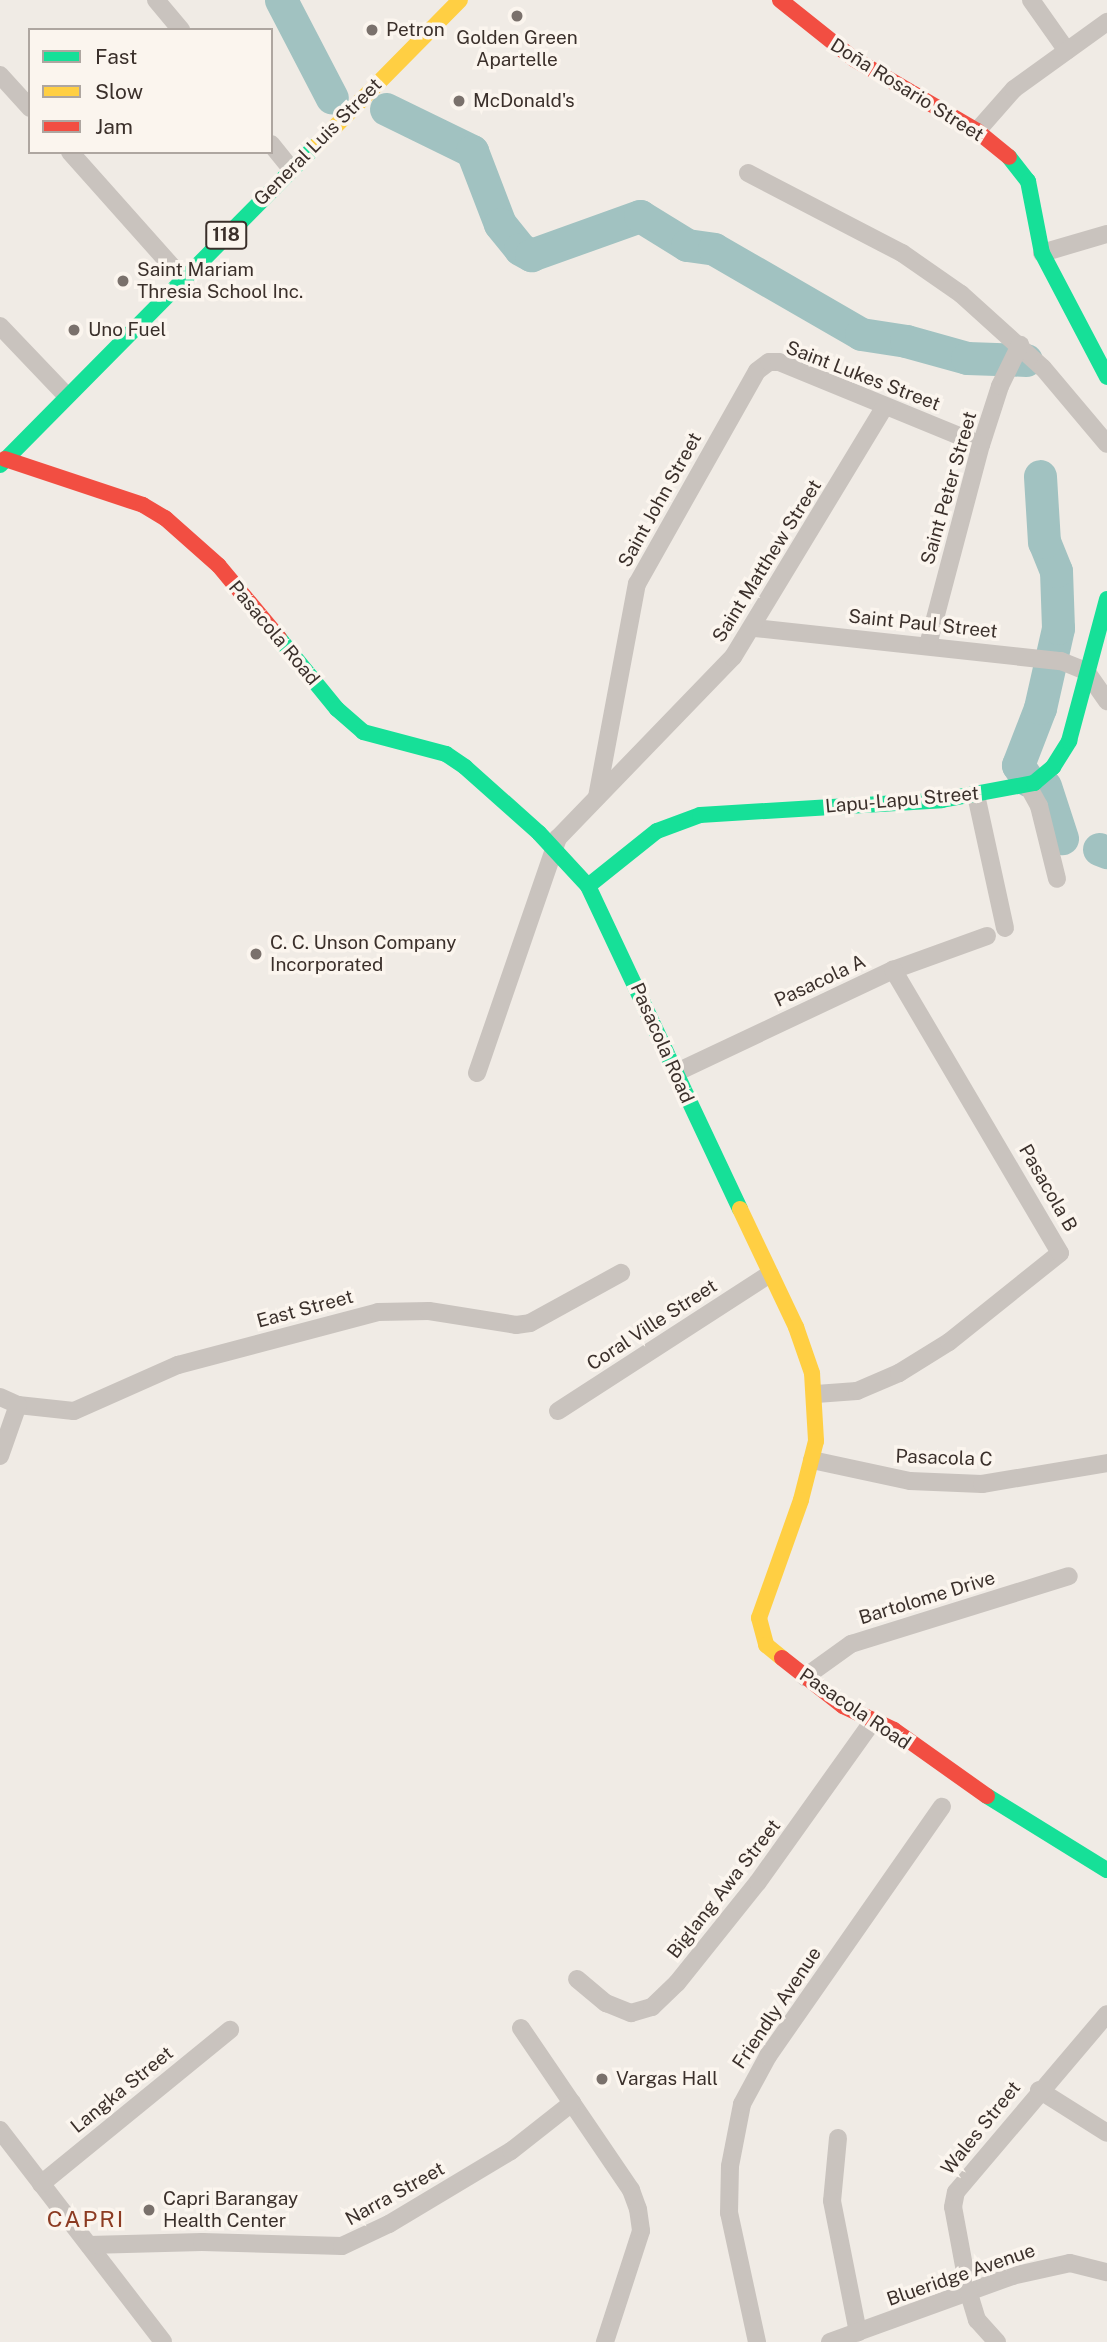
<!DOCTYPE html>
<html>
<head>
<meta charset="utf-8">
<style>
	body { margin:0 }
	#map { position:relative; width:1107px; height:2342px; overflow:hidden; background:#f0ebe5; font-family:"Public Sans",sans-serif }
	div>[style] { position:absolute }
	.river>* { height:33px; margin:-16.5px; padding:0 16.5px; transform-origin:16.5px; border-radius:16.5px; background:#a1c2c1 }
	.street>* { height:18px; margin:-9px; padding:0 9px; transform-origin:9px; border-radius:9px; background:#c9c3be }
	.fast>* { height:16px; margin:-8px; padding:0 8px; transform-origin:8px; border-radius:8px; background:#16e098 }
	.slow>* { height:16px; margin:-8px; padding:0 8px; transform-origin:8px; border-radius:8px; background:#ffcf43 }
	.jam>* { height:16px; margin:-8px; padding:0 8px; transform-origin:8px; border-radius:8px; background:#f24e42 }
	.dots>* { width:19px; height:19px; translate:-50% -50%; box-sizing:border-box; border:4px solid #fbf5ee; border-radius:50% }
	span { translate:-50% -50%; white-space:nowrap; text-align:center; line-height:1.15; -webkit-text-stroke:7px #fbf5ee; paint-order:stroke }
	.shield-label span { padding:2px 5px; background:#fbf5ee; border:2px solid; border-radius:5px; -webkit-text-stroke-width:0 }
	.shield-label { font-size:18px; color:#3b302b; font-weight:700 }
	.poi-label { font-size:19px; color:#3b302b }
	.left { translate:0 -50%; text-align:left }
	.street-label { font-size:19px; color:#3b302b }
	.quarter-label { font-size:23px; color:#8c3b22; letter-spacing:2px }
	.legend { position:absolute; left:28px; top:28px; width:245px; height:126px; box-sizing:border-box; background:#fbf5ee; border:2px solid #aea6a0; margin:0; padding:9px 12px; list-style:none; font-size:21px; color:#3b302b }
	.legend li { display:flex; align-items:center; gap:14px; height:35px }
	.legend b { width:35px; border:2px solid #aea6a0 }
</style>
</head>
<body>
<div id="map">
	<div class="river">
		<div style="left:281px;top:0;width:110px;rotate:62.5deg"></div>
		<div style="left:386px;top:109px;width:96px;rotate:26deg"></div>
		<div style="left:472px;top:151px;width:78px;rotate:69deg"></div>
		<div style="left:500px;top:224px;width:32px;rotate:51deg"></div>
		<div style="left:520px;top:249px;width:13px;rotate:29deg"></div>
		<div style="left:531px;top:255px;width:116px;rotate:-19.7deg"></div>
		<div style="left:640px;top:216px;width:55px;rotate:31.7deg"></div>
		<div style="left:687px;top:245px;width:27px;rotate:8deg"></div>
		<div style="left:714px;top:249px;width:170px;rotate:30deg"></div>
		<div style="left:861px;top:334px;width:46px;rotate:8.8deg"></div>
		<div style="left:906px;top:341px;width:63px;rotate:15.6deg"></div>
		<div style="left:967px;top:358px;width:59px;rotate:1.9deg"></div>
		<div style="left:1028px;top:780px;width:18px;rotate:-124deg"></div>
		<div style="left:1018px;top:765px;width:61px;rotate:-68.9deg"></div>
		<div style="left:1040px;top:708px;width:82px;rotate:-77.3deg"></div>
		<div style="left:1058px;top:628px;width:57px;rotate:-92deg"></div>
		<div style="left:1056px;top:571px;width:31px;rotate:-112deg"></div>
		<div style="left:1044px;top:542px;width:66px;rotate:-93.5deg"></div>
		<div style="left:1045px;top:786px;width:55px;rotate:71.9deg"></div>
		<div style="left:1099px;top:849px;width:9px;rotate:21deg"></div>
	</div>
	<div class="street">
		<div style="left:156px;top:0;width:39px;rotate:50deg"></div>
		<div style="left:1031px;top:0;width:62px;rotate:54.8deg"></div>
		<div style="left:0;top:75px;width:45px;rotate:47.7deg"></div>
		<div style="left:977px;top:131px;width:56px;rotate:-48.6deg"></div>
		<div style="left:1014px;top:89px;width:115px;rotate:-35.8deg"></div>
		<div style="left:271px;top:144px;width:32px;rotate:51deg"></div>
		<div style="left:70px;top:152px;width:170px;rotate:48.3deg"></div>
		<div style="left:748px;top:173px;width:174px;rotate:27.5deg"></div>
		<div style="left:902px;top:253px;width:72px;rotate:34.8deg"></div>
		<div style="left:961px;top:294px;width:110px;rotate:42.1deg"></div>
		<div style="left:1043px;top:368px;width:99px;rotate:49.9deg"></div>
		<div style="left:1042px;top:253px;width:68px;rotate:-16.3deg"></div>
		<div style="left:0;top:326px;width:95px;rotate:46.3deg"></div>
		<div style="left:755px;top:628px;width:308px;rotate:6.2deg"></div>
		<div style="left:1061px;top:661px;width:27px;rotate:22deg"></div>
		<div style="left:1086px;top:671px;width:37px;rotate:55deg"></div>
		<div style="left:928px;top:645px;width:207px;rotate:-75.2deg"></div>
		<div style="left:981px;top:445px;width:62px;rotate:-72.1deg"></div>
		<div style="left:1000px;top:386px;width:46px;rotate:-64deg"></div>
		<div style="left:1028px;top:786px;width:23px;rotate:61deg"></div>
		<div style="left:1039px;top:806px;width:75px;rotate:76.1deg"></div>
		<div style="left:976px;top:795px;width:136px;rotate:77.7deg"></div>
		<div style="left:597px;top:797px;width:217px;rotate:-79.4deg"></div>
		<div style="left:637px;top:584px;width:244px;rotate:-60.6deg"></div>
		<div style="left:757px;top:371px;width:15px;rotate:-37deg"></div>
		<div style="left:769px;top:362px;width:10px"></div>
		<div style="left:779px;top:362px;width:218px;rotate:22.3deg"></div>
		<div style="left:477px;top:1073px;width:249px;rotate:-71deg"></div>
		<div style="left:558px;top:838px;width:252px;rotate:-46deg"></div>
		<div style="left:733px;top:657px;width:293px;rotate:-58.8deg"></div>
		<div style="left:675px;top:1073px;width:241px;rotate:-25.3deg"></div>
		<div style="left:893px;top:970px;width:100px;rotate:-19.9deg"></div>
		<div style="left:816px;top:1394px;width:41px;rotate:-4.2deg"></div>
		<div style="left:857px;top:1391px;width:46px;rotate:-23.2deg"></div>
		<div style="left:899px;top:1373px;width:59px;rotate:-31.8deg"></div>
		<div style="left:949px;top:1342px;width:142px;rotate:-38.7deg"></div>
		<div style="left:1060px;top:1253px;width:329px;rotate:-120.5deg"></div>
		<div style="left:0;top:1397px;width:20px;rotate:24deg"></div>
		<div style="left:18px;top:1405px;width:56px;rotate:6.1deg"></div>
		<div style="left:74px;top:1411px;width:114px;rotate:-23.9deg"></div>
		<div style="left:178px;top:1365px;width:207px;rotate:-14.8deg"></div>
		<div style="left:378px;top:1312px;width:51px;rotate:-1.1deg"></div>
		<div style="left:429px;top:1311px;width:88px;rotate:9.1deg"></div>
		<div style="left:516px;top:1325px;width:14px;rotate:-8deg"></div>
		<div style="left:530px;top:1323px;width:104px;rotate:-28.8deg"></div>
		<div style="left:558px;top:1411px;width:252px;rotate:-32.9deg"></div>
		<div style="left:0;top:1456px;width:54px;rotate:-70.6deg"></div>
		<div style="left:812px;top:1460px;width:100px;rotate:12.1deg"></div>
		<div style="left:910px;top:1481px;width:72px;rotate:2.4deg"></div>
		<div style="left:982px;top:1484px;width:127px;rotate:-9.5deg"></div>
		<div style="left:805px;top:1677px;width:57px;rotate:-35.7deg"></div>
		<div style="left:851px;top:1644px;width:228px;rotate:-17.3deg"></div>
		<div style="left:577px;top:1979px;width:38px;rotate:40deg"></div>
		<div style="left:606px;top:2003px;width:27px;rotate:22deg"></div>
		<div style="left:631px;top:2013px;width:22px;rotate:-16deg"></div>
		<div style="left:652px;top:2007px;width:35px;rotate:-44deg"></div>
		<div style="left:677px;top:1983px;width:129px;rotate:-51.3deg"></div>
		<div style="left:758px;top:1882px;width:196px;rotate:-54.5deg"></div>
		<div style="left:521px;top:2028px;width:196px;rotate:55.8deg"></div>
		<div style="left:631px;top:2190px;width:20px;rotate:70deg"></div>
		<div style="left:638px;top:2209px;width:22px;rotate:82deg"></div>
		<div style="left:641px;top:2231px;width:117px;rotate:108deg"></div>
		<div style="left:1039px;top:2090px;width:80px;rotate:32.3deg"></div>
		<div style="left:0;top:2130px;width:267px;rotate:52.4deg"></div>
		<div style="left:838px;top:2138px;width:63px;rotate:95.4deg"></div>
		<div style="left:832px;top:2201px;width:134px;rotate:78.8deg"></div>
		<div style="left:41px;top:2184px;width:244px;rotate:-39.2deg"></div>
		<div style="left:89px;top:2245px;width:113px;rotate:-1.5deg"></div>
		<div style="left:202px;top:2242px;width:140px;rotate:1.6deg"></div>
		<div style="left:342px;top:2246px;width:52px;rotate:-25.1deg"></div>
		<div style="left:389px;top:2224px;width:142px;rotate:-30.9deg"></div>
		<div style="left:511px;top:2151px;width:78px;rotate:-38.2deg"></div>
		<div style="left:757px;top:2342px;width:132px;rotate:-102.2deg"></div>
		<div style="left:729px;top:2213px;width:47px;rotate:-88.8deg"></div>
		<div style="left:730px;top:2166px;width:63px;rotate:-79deg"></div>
		<div style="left:742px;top:2104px;width:55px;rotate:-61.6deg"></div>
		<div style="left:768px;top:2056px;width:304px;rotate:-55.1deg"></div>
		<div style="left:830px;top:2342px;width:194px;rotate:-19.9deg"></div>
		<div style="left:1012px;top:2276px;width:59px;rotate:-12.6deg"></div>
		<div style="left:1070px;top:2263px;width:38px;rotate:14deg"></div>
		<div style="left:997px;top:2342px;width:30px;rotate:-132deg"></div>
		<div style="left:977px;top:2320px;width:28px;rotate:-107deg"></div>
		<div style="left:969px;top:2293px;width:87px;rotate:-100.5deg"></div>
		<div style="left:953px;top:2207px;width:15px;rotate:-79deg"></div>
		<div style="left:956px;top:2192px;width:233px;rotate:-49.7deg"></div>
	</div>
	<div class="fast">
		<div style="left:1009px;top:157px;width:31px;rotate:52deg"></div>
		<div style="left:1028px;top:181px;width:73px;rotate:79deg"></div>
		<div style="left:1042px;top:253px;width:140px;rotate:62.3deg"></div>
		<div style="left:0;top:465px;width:449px;rotate:-45.3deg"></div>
		<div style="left:279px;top:638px;width:92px;rotate:50.8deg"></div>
		<div style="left:337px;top:709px;width:35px;rotate:41deg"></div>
		<div style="left:363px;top:732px;width:86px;rotate:14.8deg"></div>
		<div style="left:446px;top:754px;width:23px;rotate:34deg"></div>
		<div style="left:465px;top:767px;width:99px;rotate:41.7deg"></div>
		<div style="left:539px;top:833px;width:72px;rotate:47.2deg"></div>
		<div style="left:588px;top:886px;width:357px;rotate:64.8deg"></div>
		<div style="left:588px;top:886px;width:88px;rotate:-38.6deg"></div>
		<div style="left:657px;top:831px;width:46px;rotate:-20.4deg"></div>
		<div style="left:700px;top:815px;width:242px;rotate:-3.5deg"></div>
		<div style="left:942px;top:800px;width:94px;rotate:-10.5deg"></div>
		<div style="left:1034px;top:783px;width:25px;rotate:-40deg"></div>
		<div style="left:1053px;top:767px;width:31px;rotate:-58deg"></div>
		<div style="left:1069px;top:741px;width:147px;rotate:-75deg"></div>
		<div style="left:987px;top:1796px;width:141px;rotate:31.7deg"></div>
	</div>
	<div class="slow">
		<div style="left:316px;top:146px;width:205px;rotate:-45.4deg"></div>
		<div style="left:740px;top:1209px;width:131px;rotate:64.6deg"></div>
		<div style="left:796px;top:1327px;width:49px;rotate:70.8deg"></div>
		<div style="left:812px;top:1373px;width:68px;rotate:86.6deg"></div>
		<div style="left:816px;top:1441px;width:61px;rotate:104.3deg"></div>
		<div style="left:801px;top:1500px;width:125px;rotate:109.6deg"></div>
		<div style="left:759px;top:1618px;width:28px;rotate:75deg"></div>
		<div style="left:766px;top:1645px;width:21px;rotate:39deg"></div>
	</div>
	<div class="jam">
		<div style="left:780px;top:0;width:95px;rotate:38.6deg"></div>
		<div style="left:854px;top:59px;width:143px;rotate:30.3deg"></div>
		<div style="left:977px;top:131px;width:41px;rotate:39.1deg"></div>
		<div style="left:5px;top:459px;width:145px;rotate:18.4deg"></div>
		<div style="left:143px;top:505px;width:26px;rotate:31deg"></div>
		<div style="left:165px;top:518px;width:72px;rotate:41.6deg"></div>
		<div style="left:219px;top:566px;width:94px;rotate:50.2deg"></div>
		<div style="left:782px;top:1658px;width:78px;rotate:38.2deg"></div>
		<div style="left:843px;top:1706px;width:56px;rotate:25.2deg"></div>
		<div style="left:894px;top:1730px;width:114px;rotate:35.4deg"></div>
	</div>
	<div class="dots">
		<div style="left:517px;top:16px;background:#7a716c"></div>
		<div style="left:372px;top:30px;background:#7a716c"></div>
		<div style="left:459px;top:101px;background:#7a716c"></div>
		<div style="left:123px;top:281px;background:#7a716c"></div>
		<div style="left:74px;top:330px;background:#7a716c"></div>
		<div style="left:256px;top:954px;background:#7a716c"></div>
		<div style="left:602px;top:2079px;background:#7a716c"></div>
		<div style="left:149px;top:2210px;background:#7a716c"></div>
	</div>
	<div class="shield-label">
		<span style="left:226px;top:235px">118</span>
	</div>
	<div class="poi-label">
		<span class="left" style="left:386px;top:30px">Petron</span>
		<span style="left:517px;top:49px">Golden Green<br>Apartelle</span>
		<span class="left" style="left:473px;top:101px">McDonald's</span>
		<span class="left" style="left:137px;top:281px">Saint Mariam<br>Thresia School Inc.</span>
		<span class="left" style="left:88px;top:330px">Uno Fuel</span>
		<span class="left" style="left:270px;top:954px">C. C. Unson Company<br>Incorporated</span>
		<span class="left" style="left:616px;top:2079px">Vargas Hall</span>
		<span class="left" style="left:163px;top:2210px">Capri Barangay<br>Health Center</span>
	</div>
	<div class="street-label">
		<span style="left:907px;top:90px;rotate:32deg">Doña Rosario Street</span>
		<span style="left:318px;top:142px;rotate:-45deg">General Luis Street</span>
		<span style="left:863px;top:376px;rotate:21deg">Saint Lukes Street</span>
		<span style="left:949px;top:488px;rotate:-74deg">Saint Peter Street</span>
		<span style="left:660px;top:500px;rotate:-61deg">Saint John Street</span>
		<span style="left:767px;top:561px;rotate:-58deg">Saint Matthew Street</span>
		<span style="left:923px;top:624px;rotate:6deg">Saint Paul Street</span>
		<span style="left:274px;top:633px;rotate:50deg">Pasacola Road</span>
		<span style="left:902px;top:800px;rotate:-5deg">Lapu-Lapu Street</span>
		<span style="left:820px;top:981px;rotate:-25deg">Pasacola A</span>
		<span style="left:662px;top:1043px;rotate:66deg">Pasacola Road</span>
		<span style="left:1048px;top:1188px;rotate:60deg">Pasacola B</span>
		<span style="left:305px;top:1309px;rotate:-15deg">East Street</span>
		<span style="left:652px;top:1325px;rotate:-33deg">Coral Ville Street</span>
		<span style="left:944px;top:1458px;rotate:2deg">Pasacola C</span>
		<span style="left:927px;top:1598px;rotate:-17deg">Bartolome Drive</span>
		<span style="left:855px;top:1709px;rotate:34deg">Pasacola Road</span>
		<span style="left:724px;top:1889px;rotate:-52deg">Biglang Awa Street</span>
		<span style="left:777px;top:2008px;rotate:-56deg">Friendly Avenue</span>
		<span style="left:122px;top:2090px;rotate:-39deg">Langka Street</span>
		<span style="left:981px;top:2128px;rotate:-51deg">Wales Street</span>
		<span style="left:395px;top:2194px;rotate:-29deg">Narra Street</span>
		<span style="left:961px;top:2275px;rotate:-19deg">Blueridge Avenue</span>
	</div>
	<div class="quarter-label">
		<span style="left:86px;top:2219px">CAPRI</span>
	</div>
	<ul class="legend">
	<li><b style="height:9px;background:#16e098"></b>Fast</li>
	<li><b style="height:9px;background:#ffcf43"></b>Slow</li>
	<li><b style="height:9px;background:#f24e42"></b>Jam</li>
	</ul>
</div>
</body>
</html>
